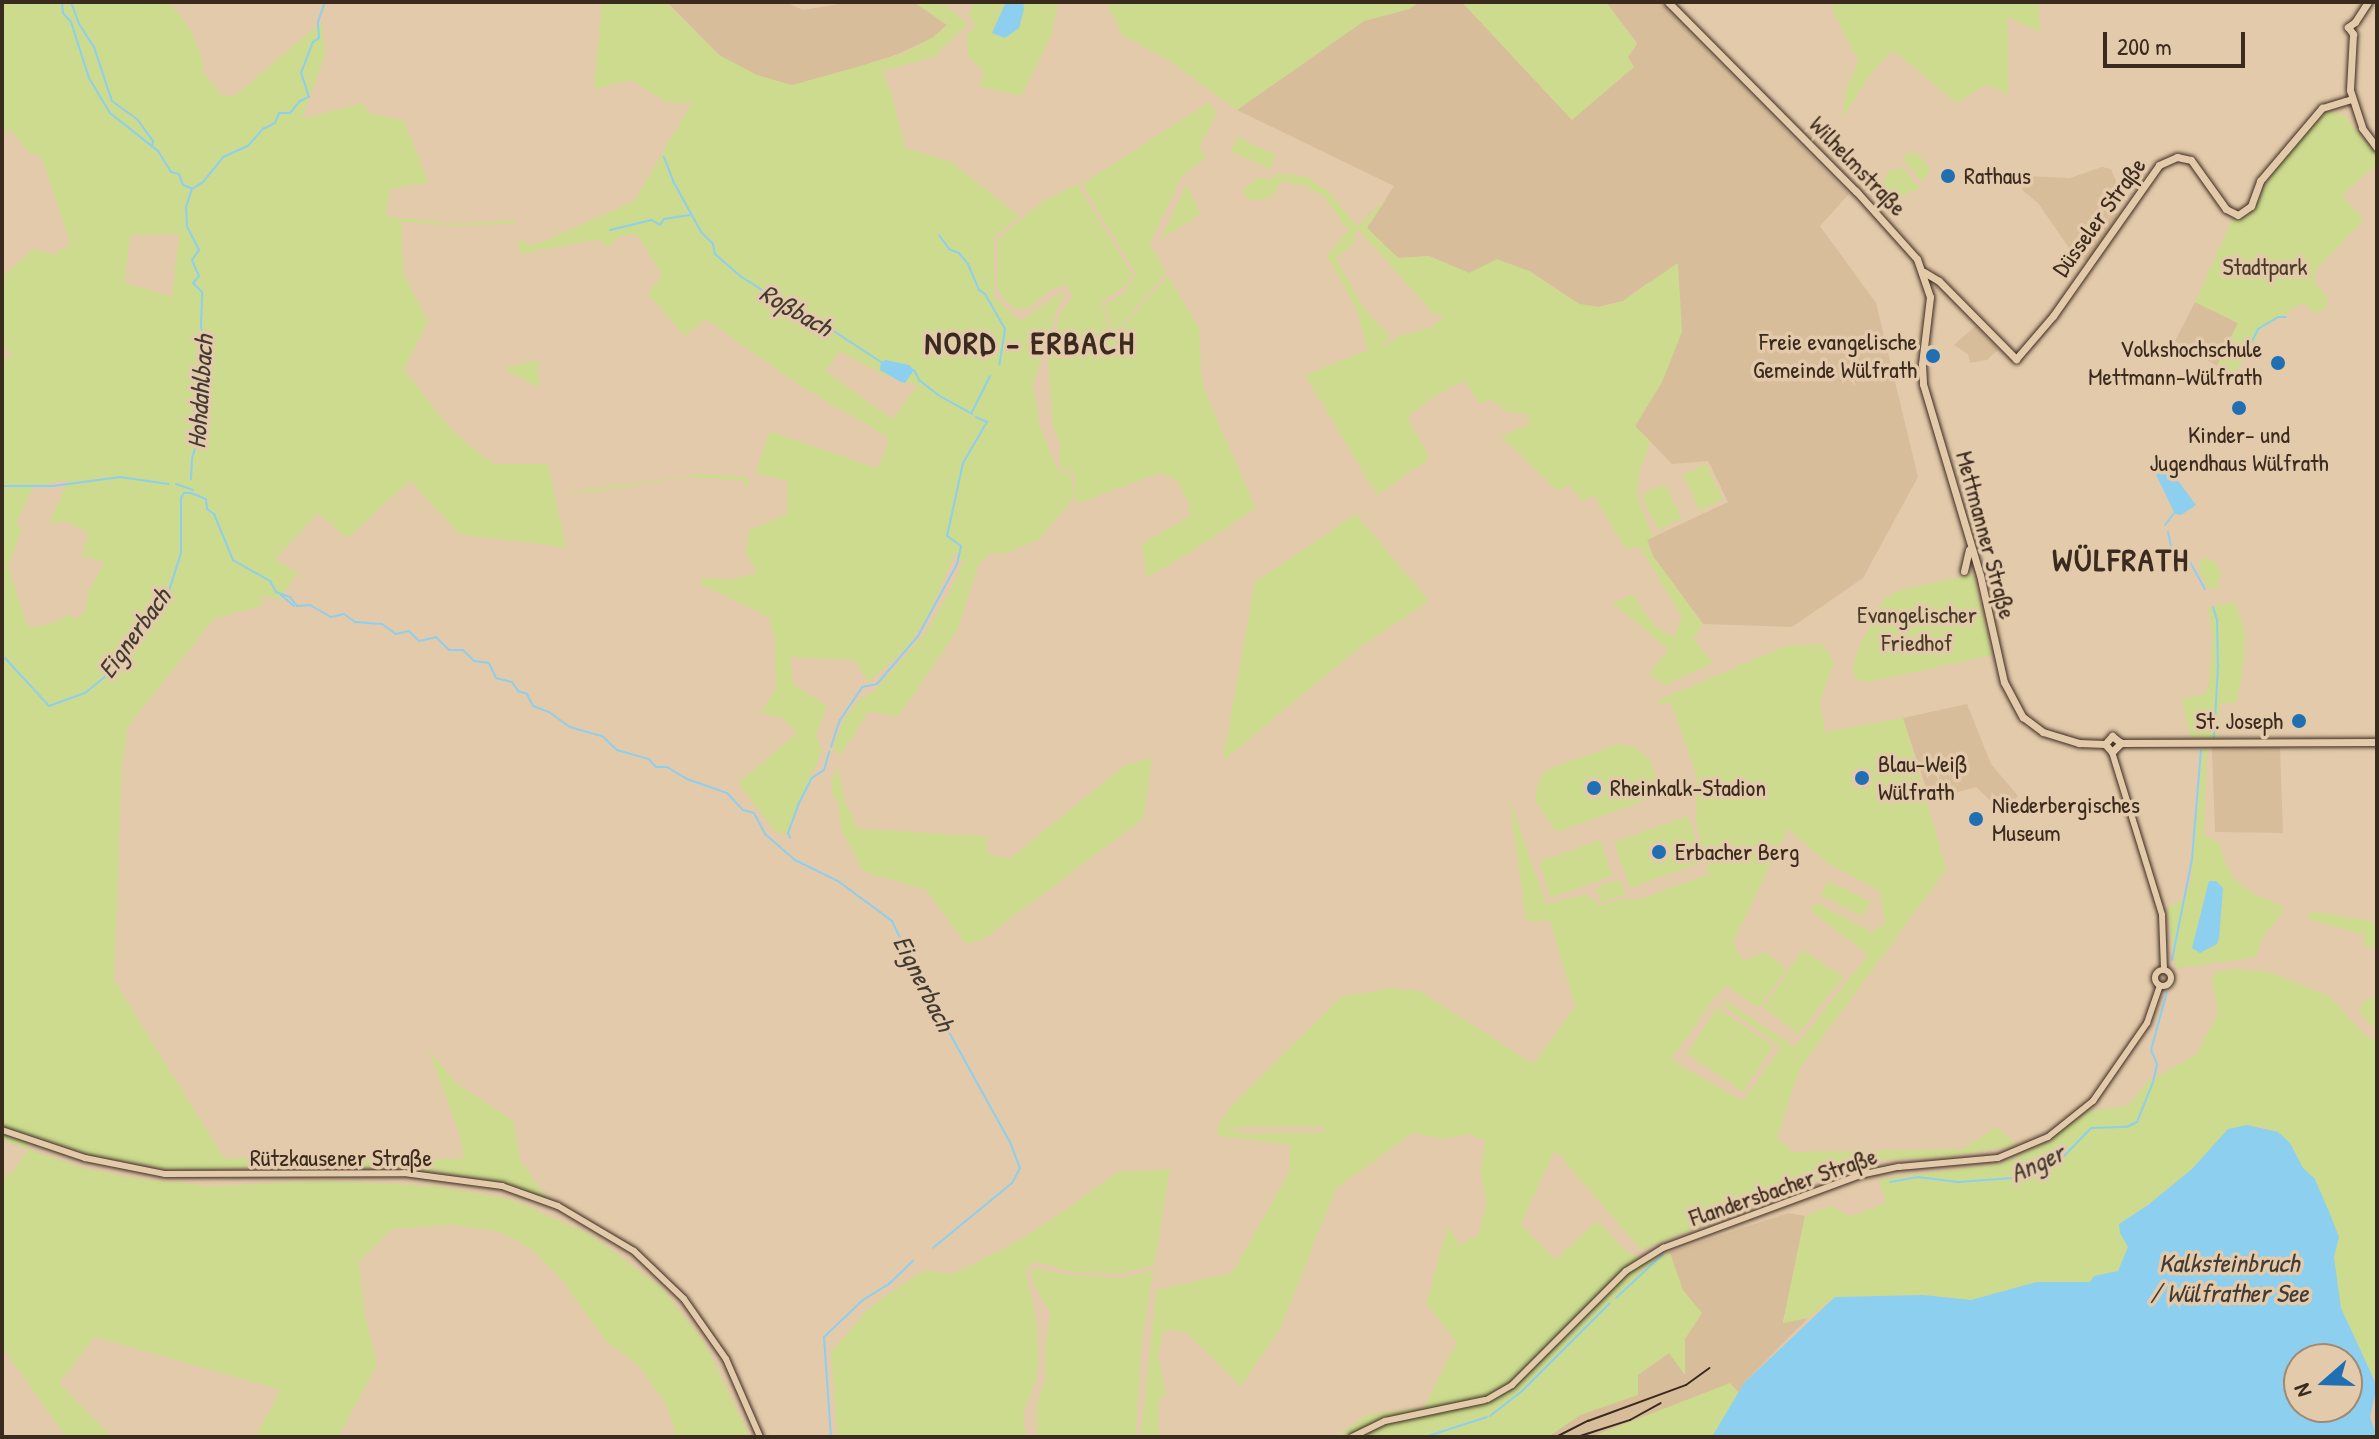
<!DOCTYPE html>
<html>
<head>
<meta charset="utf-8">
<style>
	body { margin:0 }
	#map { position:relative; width:2379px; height:1439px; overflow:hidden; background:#e3caab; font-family:"Patrick Hand",sans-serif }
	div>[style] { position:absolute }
	.built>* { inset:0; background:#d8bd9b }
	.green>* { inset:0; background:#ccdb8e }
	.water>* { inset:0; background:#8dcfee }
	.stream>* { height:2px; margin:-1px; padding:0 1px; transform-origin:1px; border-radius:1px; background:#8dcfee }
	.roads { filter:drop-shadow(0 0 2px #3b2a1e) drop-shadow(0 0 2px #3b2a1e) }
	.tertiary>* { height:6px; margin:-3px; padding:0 3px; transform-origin:3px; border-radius:3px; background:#e3caab }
	.tertiary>.ring { margin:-3px; padding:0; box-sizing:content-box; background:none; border:6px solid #e3caab; border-radius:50% }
	.secondary>* { height:7px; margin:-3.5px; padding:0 3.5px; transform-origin:3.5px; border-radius:3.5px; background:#e3caab }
	.rail>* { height:2px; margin:-1px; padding:0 1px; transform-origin:1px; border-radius:1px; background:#3b2a1e }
	.dots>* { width:22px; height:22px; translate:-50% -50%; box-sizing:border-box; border:4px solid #e3caab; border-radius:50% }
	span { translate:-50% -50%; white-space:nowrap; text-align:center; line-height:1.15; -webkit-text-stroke:7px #e3caab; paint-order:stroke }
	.street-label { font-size:24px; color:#3b2a1e }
	.poi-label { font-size:24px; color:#3b2a1e }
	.left { translate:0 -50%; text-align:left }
	.right { translate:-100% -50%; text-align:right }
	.park-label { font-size:24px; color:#4a3c29 }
	.water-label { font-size:26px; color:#433a33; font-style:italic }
	.district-label { font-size:32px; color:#3b2a1e; font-weight:700; letter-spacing:2px }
	.frame { position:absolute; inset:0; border:4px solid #3b2a1e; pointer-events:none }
	.north { position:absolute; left:2283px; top:1343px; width:80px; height:80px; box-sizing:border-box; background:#e3caab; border:2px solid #a08a73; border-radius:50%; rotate:250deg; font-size:22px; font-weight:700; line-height:32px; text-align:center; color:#3b2a1e }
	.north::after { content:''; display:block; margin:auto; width:28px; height:36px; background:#1f6fb2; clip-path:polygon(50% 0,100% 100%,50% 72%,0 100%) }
	.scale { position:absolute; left:2103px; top:32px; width:142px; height:36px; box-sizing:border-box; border:4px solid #3b2a1e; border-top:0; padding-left:10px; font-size:24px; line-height:28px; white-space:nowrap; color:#3b2a1e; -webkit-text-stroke:6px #e3caab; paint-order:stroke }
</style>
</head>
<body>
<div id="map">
	<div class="built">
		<div style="clip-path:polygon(667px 2px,785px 2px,803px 10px,851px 2px,914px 2px,947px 25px,932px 38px,898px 54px,796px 87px,757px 77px,719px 55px)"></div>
		<div style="clip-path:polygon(1419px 2px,1462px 2px,1572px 120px,1637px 43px,1606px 2px,1660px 2px,1849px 194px,1820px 226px,1876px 303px,1918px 477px,1863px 578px,1792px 627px,1703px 624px,1653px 556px,1647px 540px,1728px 502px,1708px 461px,1672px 464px,1635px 426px,1662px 382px,1649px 282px,1623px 301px,1598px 307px,1579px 304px,1529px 271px,1469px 273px,1429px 256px,1398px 258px,1367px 228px,1394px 186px,1237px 110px,1364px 21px,1409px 9px)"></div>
		<div style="clip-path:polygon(2102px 167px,2111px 169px,2116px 181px,2117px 219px,2087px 262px,2071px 251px,2038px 203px,2022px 190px,2027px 176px,2070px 178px)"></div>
		<div style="clip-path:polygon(2195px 302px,2238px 323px,2217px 366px,2175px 341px)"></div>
		<div style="clip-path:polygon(1975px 326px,1998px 350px,1987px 360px,1970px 363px,1968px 354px,1954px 345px)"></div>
		<div style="clip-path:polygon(1967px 704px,1991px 764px,2018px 796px,2003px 813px,1976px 787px,1930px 800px,1903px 718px)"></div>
		<div style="clip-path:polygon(2212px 747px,2280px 747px,2283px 833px,2215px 832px)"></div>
		<div style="clip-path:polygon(1788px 1213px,1805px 1216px,1783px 1322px,1808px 1318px,1744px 1383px,1712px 1437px,1380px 1437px,1646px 1260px)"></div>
	</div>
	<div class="green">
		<div style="clip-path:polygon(evenodd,2px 2px,170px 2px,191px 31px,201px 55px,204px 74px,222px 95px,234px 96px,322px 22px,325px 55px,302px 119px,363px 103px,370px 114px,403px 120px,429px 182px,390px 189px,386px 217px,459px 224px,515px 220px,515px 223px,459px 226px,401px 222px,404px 275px,428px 321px,404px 369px,453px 432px,493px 464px,548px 464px,566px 547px,460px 535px,410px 481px,347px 538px,318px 513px,275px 559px,298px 573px,278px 600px,263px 595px,261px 606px,215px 618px,128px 726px,122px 764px,114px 980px,224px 1158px,464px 1159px,459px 1133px,429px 1051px,457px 1084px,514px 1121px,520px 1160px,547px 1198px,491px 1180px,436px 1172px,370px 1168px,168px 1169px,91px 1155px,30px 1135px,28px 1149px,80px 1167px,132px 1178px,211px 1186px,323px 1181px,435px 1186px,510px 1199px,591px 1235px,661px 1287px,704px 1342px,750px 1437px,676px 1437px,668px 1407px,638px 1365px,605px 1340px,562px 1280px,532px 1249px,497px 1231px,449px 1225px,392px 1229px,359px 1261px,364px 1310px,377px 1365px,338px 1437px,255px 1437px,281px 1390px,95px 1337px,59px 1383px,112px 1437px,66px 1437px,2px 1347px,2px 1177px,12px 1173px,28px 1149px,2px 1140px,2px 362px,13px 354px,2px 347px,2px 277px,34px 249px,57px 255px,56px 251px,68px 248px,69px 239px,41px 156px,28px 152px,11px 130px,2px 135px,2px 2px,179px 234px,172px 297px,125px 283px,130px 235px,179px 234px,2px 2px,68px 480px,49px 524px,64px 521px,84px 530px,88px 534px,82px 556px,105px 562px,88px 592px,84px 612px,76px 620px,70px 614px,48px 625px,28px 627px,8px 566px,21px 532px,22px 528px,16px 525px,33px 487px,68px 480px)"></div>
		<div style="clip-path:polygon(evenodd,602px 2px,665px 2px,719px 55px,757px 75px,792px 85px,897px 56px,934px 37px,947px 25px,914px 2px,946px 5px,968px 24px,934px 57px,882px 71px,893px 97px,905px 148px,950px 161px,1019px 216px,994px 237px,994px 298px,1021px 321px,1064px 290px,1033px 385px,1040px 427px,1057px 469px,1071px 475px,1074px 497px,1039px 540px,1003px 554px,990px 553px,978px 566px,957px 631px,899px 716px,868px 712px,840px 756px,833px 748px,843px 721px,858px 701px,875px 690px,926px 632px,954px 584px,963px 561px,955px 553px,930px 612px,909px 645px,869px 682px,854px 660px,790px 657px,794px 685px,827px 706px,816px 735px,822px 750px,786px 834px,776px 832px,738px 783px,797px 733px,783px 718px,761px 713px,776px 689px,775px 640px,769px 617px,701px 584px,702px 578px,731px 580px,757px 573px,746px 553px,749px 530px,787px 514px,788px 481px,755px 473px,770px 431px,876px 468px,886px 452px,888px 437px,799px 385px,706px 319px,685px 336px,648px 294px,662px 275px,638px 235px,620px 236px,608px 248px,601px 241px,596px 240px,520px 254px,517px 239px,529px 245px,538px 244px,634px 201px,692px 103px,666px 102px,632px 80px,594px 89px,602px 2px,839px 351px,882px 374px,918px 385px,892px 419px,826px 371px,839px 351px)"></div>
		<div style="clip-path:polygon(975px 2px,1058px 2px,1052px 34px,1021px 96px,979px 86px,984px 71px,968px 57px,967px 34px,976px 26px,968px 14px)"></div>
		<div style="clip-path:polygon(1105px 2px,1419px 2px,1409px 9px,1364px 21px,1237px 110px,1170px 61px,1123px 36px)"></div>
		<div style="clip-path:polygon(1462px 2px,1606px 2px,1637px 44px,1628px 57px,1634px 67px,1572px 120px)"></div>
		<div style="clip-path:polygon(1833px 2px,2038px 2px,2040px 32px,2008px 17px,2008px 95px,1986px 84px,1957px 103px,1892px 50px,1872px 72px,1843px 118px,1846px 90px,1858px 61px,1832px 9px)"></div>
		<div style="clip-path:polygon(1208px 103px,1217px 111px,1199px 148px,1207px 157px,1181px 177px,1150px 243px,1166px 273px,1113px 335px,1105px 304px,1123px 294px,1136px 274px,1082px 184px)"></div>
		<div style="clip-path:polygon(2326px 112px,2343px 114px,2377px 156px,2377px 164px,2342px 195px,2364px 220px,2316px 270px,2314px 281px,2327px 297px,2328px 306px,2315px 314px,2304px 302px,2260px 330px,2252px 350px,2229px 380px,2217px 371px,2217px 366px,2238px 323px,2195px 302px,2233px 219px,2248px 216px,2284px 154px)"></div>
		<div style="clip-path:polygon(1237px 137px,1276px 155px,1270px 169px,1231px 152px)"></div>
		<div style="clip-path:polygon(1910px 153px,1918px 154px,1929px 168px,1930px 172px,1921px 181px,1902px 157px)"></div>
		<div style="clip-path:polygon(1903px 168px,1921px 190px,1907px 192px,1889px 213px,1879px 189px,1890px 170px)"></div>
		<div style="clip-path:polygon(evenodd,1276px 174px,1305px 176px,1327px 190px,1357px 227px,1386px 199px,1367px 228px,1398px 258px,1429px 256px,1469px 273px,1497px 259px,1529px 271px,1579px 304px,1598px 307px,1623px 301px,1678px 263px,1682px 332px,1662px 382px,1635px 426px,1650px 441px,1639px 473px,1637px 496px,1653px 537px,1647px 540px,1653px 556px,1703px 624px,1693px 639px,1713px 663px,1664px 686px,1649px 673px,1669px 649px,1612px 603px,1633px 595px,1654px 626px,1674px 637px,1682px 617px,1640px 547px,1625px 549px,1594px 495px,1583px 501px,1569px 485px,1558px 491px,1501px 436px,1530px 424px,1527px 414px,1508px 412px,1490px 399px,1479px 404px,1466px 381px,1440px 392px,1407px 417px,1430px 458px,1377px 495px,1305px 375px,1368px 350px,1355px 306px,1327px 256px,1348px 231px,1324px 196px,1304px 186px,1283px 181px,1269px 199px,1248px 200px,1243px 189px,1258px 178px,1271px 179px,1276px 174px,1357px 228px,1435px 315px,1445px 316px,1430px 328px,1397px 337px,1381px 348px,1390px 335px,1366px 311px,1336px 259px,1353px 244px,1357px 228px)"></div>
		<div style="clip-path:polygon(1077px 184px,1132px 274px,1127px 284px,1102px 302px,1111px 339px,1168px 276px,1199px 327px,1201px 375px,1205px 392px,1256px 508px,1191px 552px,1146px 578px,1142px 544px,1189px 517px,1189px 502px,1176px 480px,1160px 473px,1076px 504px,1074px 473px,1060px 467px,1060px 445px,1053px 427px,1048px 363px,1060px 314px,1073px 296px,1066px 286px,1053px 288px,1028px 309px,1014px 309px,1003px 299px,997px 286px,998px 238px,1041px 203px)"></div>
		<div style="clip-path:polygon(1187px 184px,1200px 215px,1161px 239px)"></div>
		<div style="clip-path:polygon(537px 360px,540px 388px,504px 368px)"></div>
		<div style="clip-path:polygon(1706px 464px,1723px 499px,1700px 511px,1683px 475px)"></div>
		<div style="clip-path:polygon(701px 474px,748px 477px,749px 488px,742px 480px,684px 477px,592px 492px,565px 493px)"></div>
		<div style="clip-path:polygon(1665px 484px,1682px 519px,1658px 530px,1641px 495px)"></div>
		<div style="clip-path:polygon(1356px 514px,1429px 601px,1356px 650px,1223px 761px,1255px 582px)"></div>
		<div style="clip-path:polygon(2205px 557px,2216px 563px,2221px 573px,2218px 588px,2208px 588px,2197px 565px)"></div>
		<div style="clip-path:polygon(1973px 574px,1992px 655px,1869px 682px,1856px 680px,1853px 668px,1858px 650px,1884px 598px,1901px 590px)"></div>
		<div style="clip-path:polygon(2235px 602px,2245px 632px,2244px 661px,2237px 703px,2220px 703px,2218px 738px,2190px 737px,2182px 699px,2204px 694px,2209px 687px,2213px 637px,2208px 608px)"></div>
		<div style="clip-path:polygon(evenodd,1822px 644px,1834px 662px,1820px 703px,1825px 732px,1903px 718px,1946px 870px,1800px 1068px,1777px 1138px,1793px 1152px,1962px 1149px,1997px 1127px,2016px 1145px,1952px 1156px,1879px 1160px,1796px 1187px,1641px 1250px,1555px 1150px,1521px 1224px,1555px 1260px,1597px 1221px,1626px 1252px,1642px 1259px,1670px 1253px,1683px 1290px,1702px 1313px,1685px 1339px,1685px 1375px,1669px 1353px,1638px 1375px,1638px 1395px,1580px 1415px,1548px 1437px,1337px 1437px,1366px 1415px,1424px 1407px,1457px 1342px,1426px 1304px,1448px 1225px,1460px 1245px,1479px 1234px,1486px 1204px,1481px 1171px,1485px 1141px,1470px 1134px,1446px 1139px,1413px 1133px,1336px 1188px,1280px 1329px,1241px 1386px,1186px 1332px,1163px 1330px,1158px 1357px,1166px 1393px,1158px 1402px,1159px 1437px,1141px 1437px,1156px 1290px,1232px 1273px,1290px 1171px,1290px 1144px,1218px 1136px,1217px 1127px,1233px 1104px,1341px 997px,1392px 988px,1419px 991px,1534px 1064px,1575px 1006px,1550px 920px,1526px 921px,1509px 796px,1546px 905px,1586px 894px,1600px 906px,1624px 899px,1634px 901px,1709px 874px,1696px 823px,1697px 777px,1672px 705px,1654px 702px,1785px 646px,1822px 644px,1788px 829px,1826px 862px,1880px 891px,1885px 924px,1871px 932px,1816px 902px,1811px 911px,1868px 955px,1795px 1047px,1726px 1001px,1723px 1005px,1781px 1047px,1743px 1101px,1671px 1060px,1714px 998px,1727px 986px,1758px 1008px,1787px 969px,1764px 952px,1743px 961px,1733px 942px,1788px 829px,1822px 644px,1323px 1126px,1323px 1132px,1245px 1134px,1224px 1128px,1323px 1126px)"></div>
		<div style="clip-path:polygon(1619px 744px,1635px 747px,1651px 761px,1655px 777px,1650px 791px,1653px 798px,1557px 832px,1536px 802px,1536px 789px,1542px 776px,1553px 767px)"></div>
		<div style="clip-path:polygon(2207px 748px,2204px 835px,2219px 843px,2226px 865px,2236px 880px,2252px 893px,2282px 906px,2282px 913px,2261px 939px,2256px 957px,2176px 968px,2167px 908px,2186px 897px,2191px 880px,2203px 749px)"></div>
		<div style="clip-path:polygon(1152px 758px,1144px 818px,982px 940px,966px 944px,926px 890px,864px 872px,842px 831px,838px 800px,833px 798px,831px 781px,838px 767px,845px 802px,858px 829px,986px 836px,988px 854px,1010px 859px,1125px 765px)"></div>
		<div style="clip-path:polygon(1688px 816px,1704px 862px,1630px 888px,1614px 842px)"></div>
		<div style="clip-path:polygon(1600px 840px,1612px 876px,1551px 898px,1539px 862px)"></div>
		<div style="clip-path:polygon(1619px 879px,1625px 894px,1602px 903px,1596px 888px)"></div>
		<div style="clip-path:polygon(1828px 881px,1870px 901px,1863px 916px,1821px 896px)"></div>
		<div style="clip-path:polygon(2310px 911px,2377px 922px,2377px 949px,2363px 945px,2365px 935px,2308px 919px)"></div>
		<div style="clip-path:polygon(1803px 950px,1844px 977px,1798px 1034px,1763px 1007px)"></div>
		<div style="clip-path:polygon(2236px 969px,2269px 972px,2329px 996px,2366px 1036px,2377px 1042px,2377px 1386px,2341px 1308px,2334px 1257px,2339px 1237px,2315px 1179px,2303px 1168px,2290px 1143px,2263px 1126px,2228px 1129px,2192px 1169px,2135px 1215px,2120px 1233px,2128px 1247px,2118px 1271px,2094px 1276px,2090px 1282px,2037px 1282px,1971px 1300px,1923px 1295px,1835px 1297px,1808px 1318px,1783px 1323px,1805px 1216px,1831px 1206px,1851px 1217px,1886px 1203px,1879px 1179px,2000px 1164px,2048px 1142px,2088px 1111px,2128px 1106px,2147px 1082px,2196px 1055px,2218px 1013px,2212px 980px,2215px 972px)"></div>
		<div style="clip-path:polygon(2377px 996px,2377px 1031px,2358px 1011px,2365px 1000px)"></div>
		<div style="clip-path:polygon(1717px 1008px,1773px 1046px,1743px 1092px,1687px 1054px)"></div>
		<div style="clip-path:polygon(1170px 1169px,1154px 1265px,1122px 1273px,1074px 1272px,1036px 1262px,1025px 1269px,1037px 1324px,1039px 1359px,1037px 1378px,1023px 1414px,1026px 1437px,838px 1437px,831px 1352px,870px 1307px,924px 1270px,953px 1274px,1001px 1250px,1044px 1225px,1118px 1172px)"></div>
		<div style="clip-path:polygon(1038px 1269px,1068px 1275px,1124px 1278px,1153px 1270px,1141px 1348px,1136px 1437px,1037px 1437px,1037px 1404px,1046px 1378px,1045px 1352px,1051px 1312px,1035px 1288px,1030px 1270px)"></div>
		<div style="clip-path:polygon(1730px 1383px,1739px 1393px,1712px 1437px,1591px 1437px)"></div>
	</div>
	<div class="water">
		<div style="clip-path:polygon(1006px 2px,1023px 2px,1024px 9px,1019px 28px,1005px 38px,992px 33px)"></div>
		<div style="clip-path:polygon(886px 360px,909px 365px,914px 370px,905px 383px,901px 382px,880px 370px,881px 362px)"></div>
		<div style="clip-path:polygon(2150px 462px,2162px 462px,2167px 466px,2196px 505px,2181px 515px,2175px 514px)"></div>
		<div style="clip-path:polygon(2209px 881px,2216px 881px,2223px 888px,2219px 938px,2217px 944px,2200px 953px,2192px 948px)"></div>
		<div style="clip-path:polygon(evenodd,2247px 1125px,2278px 1132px,2290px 1143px,2303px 1168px,2315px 1179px,2330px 1214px,2339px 1237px,2334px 1257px,2341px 1308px,2377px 1386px,2370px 1417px,2377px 1437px,1712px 1437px,1744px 1383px,1835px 1297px,1923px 1295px,1971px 1300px,2037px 1282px,2090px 1282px,2094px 1276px,2118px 1271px,2128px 1247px,2120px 1233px,2119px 1224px,2148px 1205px,2192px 1169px,2228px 1129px,2247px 1125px,2299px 1359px,2347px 1359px,2347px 1407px,2299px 1407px,2299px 1359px)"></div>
	</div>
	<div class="stream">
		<div style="left:62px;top:2px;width:11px;rotate:85deg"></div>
		<div style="left:63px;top:13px;width:12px;rotate:48deg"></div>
		<div style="left:71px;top:22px;width:59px;rotate:72.2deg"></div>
		<div style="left:89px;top:78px;width:41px;rotate:59deg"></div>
		<div style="left:110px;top:113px;width:61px;rotate:38.4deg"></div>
		<div style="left:158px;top:151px;width:25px;rotate:58deg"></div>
		<div style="left:171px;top:172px;width:8px;rotate:14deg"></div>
		<div style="left:179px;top:174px;width:12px;rotate:70deg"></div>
		<div style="left:183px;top:185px;width:9px;rotate:21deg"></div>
		<div style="left:71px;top:2px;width:23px;rotate:70deg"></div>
		<div style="left:79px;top:24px;width:27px;rotate:57deg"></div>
		<div style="left:94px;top:47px;width:57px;rotate:71.6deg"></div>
		<div style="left:112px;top:101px;width:31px;rotate:36deg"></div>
		<div style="left:137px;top:119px;width:27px;rotate:54deg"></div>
		<div style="left:153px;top:141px;width:6px;rotate:99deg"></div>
		<div style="left:664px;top:157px;width:26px;rotate:69deg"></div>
		<div style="left:673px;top:181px;width:58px;rotate:61.2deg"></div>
		<div style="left:701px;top:232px;width:17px;rotate:45deg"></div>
		<div style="left:713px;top:244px;width:10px;rotate:79deg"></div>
		<div style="left:715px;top:254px;width:33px;rotate:41deg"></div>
		<div style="left:740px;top:276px;width:54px;rotate:32.2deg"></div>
		<div style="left:786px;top:305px;width:11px;rotate:56deg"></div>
		<div style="left:792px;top:314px;width:9px;rotate:-13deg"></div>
		<div style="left:801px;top:312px;width:12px;rotate:55deg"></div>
		<div style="left:808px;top:322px;width:29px;rotate:20deg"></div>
		<div style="left:835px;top:332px;width:55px;rotate:33.1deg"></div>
		<div style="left:610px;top:230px;width:43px;rotate:-13.4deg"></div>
		<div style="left:652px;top:220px;width:9px;rotate:32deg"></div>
		<div style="left:660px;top:225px;width:7px;rotate:-56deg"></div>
		<div style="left:664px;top:219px;width:26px;rotate:-9deg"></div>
		<div style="left:939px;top:235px;width:17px;rotate:54deg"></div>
		<div style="left:949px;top:249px;width:11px;rotate:22deg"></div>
		<div style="left:959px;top:253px;width:14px;rotate:51deg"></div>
		<div style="left:968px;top:264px;width:28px;rotate:67deg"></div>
		<div style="left:979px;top:290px;width:7px;rotate:34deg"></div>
		<div style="left:985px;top:294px;width:40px;rotate:60.3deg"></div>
		<div style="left:1005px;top:329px;width:36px;rotate:99deg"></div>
		<div style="left:2239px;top:353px;width:13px;rotate:-32deg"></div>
		<div style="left:2250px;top:346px;width:19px;rotate:-65deg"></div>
		<div style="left:2258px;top:329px;width:23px;rotate:-31deg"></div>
		<div style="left:2278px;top:317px;width:8px"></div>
		<div style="left:914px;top:370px;width:11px;rotate:63deg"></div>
		<div style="left:919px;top:380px;width:24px;rotate:38deg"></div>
		<div style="left:938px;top:395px;width:39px;rotate:29deg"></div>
		<div style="left:972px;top:412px;width:40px;rotate:-63.4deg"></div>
		<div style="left:191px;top:479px;width:21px;rotate:-87deg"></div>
		<div style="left:192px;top:458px;width:28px;rotate:-72deg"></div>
		<div style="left:201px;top:431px;width:22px;rotate:-108deg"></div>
		<div style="left:194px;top:410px;width:31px;rotate:-73deg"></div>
		<div style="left:203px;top:380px;width:32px;rotate:-94deg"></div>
		<div style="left:201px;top:348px;width:8px;rotate:-60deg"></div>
		<div style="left:205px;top:341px;width:15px;rotate:-106deg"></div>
		<div style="left:201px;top:327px;width:35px;rotate:-88deg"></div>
		<div style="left:202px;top:292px;width:13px;rotate:-135deg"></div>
		<div style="left:193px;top:283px;width:9px;rotate:-49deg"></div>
		<div style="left:199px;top:276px;width:17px;rotate:-114deg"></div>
		<div style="left:192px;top:260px;width:12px;rotate:-55deg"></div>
		<div style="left:199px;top:250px;width:27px;rotate:-117deg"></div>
		<div style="left:187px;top:226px;width:19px;rotate:-93deg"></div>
		<div style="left:186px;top:207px;width:19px;rotate:-72deg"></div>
		<div style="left:192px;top:189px;width:13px;rotate:-32deg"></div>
		<div style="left:203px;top:182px;width:32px;rotate:-51deg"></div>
		<div style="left:223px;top:157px;width:27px;rotate:-24deg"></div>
		<div style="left:248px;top:146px;width:23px;rotate:-49deg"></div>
		<div style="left:263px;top:129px;width:13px;rotate:-27deg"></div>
		<div style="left:275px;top:123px;width:11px;rotate:-68deg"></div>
		<div style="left:279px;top:113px;width:11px"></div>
		<div style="left:290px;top:113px;width:16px;rotate:-50deg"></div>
		<div style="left:300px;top:101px;width:10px;rotate:-24deg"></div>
		<div style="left:309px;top:97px;width:25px;rotate:-108deg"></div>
		<div style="left:301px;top:73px;width:33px;rotate:-69deg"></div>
		<div style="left:313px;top:42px;width:7px;rotate:-34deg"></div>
		<div style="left:319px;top:38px;width:16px;rotate:-94deg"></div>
		<div style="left:318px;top:22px;width:21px;rotate:-71deg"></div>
		<div style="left:176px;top:484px;width:18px;rotate:19deg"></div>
		<div style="left:2px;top:486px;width:51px"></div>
		<div style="left:53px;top:486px;width:68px;rotate:-7.7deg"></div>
		<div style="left:120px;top:477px;width:49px;rotate:8.1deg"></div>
		<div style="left:2165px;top:525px;width:15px;rotate:-53deg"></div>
		<div style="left:2168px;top:532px;width:24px;rotate:78deg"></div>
		<div style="left:2173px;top:555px;width:18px;rotate:22deg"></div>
		<div style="left:2190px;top:562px;width:31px;rotate:61deg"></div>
		<div style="left:281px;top:595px;width:17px;rotate:40deg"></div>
		<div style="left:2213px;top:607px;width:14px;rotate:73deg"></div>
		<div style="left:2217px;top:620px;width:46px;rotate:88.8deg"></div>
		<div style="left:2218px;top:666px;width:71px;rotate:93.2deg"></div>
		<div style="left:2px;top:655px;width:1px"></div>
		<div style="left:5px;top:658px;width:65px;rotate:47.5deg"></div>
		<div style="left:49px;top:706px;width:38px;rotate:-20deg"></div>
		<div style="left:85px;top:693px;width:26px;rotate:-39deg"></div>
		<div style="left:105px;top:677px;width:101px;rotate:-52.2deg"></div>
		<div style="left:167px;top:597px;width:46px;rotate:-72.3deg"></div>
		<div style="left:181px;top:553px;width:55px;rotate:-90deg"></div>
		<div style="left:181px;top:498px;width:6px;rotate:-59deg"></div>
		<div style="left:184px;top:493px;width:7px"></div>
		<div style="left:191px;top:493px;width:16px;rotate:22deg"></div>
		<div style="left:206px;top:499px;width:10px;rotate:84deg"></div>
		<div style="left:207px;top:509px;width:9px;rotate:36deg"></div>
		<div style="left:214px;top:514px;width:50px;rotate:67.6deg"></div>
		<div style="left:233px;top:560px;width:43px;rotate:29.6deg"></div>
		<div style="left:270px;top:581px;width:13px;rotate:61deg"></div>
		<div style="left:276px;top:592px;width:15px;rotate:20deg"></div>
		<div style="left:290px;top:597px;width:11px;rotate:52deg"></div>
		<div style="left:297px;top:606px;width:13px;rotate:-4deg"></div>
		<div style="left:310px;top:605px;width:24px;rotate:30deg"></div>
		<div style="left:331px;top:617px;width:13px;rotate:-13deg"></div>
		<div style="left:344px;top:614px;width:14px;rotate:36deg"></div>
		<div style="left:355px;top:622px;width:27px;rotate:4deg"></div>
		<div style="left:382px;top:624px;width:17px;rotate:36deg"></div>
		<div style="left:396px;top:634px;width:13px;rotate:-13deg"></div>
		<div style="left:409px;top:631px;width:14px;rotate:45deg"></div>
		<div style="left:419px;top:641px;width:17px;rotate:-13deg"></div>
		<div style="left:436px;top:637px;width:18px;rotate:45deg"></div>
		<div style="left:449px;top:650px;width:14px"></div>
		<div style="left:463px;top:650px;width:16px;rotate:45deg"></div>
		<div style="left:474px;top:661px;width:15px;rotate:8deg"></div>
		<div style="left:489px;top:663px;width:17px;rotate:65deg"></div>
		<div style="left:496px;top:678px;width:16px;rotate:14deg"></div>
		<div style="left:512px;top:682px;width:11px;rotate:56deg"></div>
		<div style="left:518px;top:691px;width:9px;rotate:18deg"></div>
		<div style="left:527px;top:694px;width:13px;rotate:63deg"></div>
		<div style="left:533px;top:706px;width:17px;rotate:21deg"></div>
		<div style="left:549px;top:712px;width:26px;rotate:36deg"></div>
		<div style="left:570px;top:727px;width:33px;rotate:16deg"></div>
		<div style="left:602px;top:736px;width:21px;rotate:43deg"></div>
		<div style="left:617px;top:750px;width:33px;rotate:16deg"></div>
		<div style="left:649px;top:759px;width:11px;rotate:49deg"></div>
		<div style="left:656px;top:767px;width:11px"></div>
		<div style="left:667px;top:767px;width:23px;rotate:31deg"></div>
		<div style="left:687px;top:779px;width:42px;rotate:19.3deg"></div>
		<div style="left:727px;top:793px;width:23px;rotate:47deg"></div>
		<div style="left:743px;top:810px;width:11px;rotate:15deg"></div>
		<div style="left:754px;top:813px;width:24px;rotate:62deg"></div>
		<div style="left:765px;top:834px;width:40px;rotate:41deg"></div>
		<div style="left:795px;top:860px;width:48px;rotate:26deg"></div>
		<div style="left:838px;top:881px;width:67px;rotate:36.5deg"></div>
		<div style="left:892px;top:921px;width:63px;rotate:64.7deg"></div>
		<div style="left:919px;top:978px;width:188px;rotate:61deg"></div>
		<div style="left:1010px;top:1142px;width:28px;rotate:69deg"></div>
		<div style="left:1020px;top:1168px;width:17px;rotate:118deg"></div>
		<div style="left:1012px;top:1183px;width:102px;rotate:140.6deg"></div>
		<div style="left:831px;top:747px;width:28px;rotate:-72deg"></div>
		<div style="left:840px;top:720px;width:40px;rotate:-56deg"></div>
		<div style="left:862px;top:687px;width:15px;rotate:-11deg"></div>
		<div style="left:877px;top:684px;width:63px;rotate:-49.5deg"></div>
		<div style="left:918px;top:636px;width:82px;rotate:-61.6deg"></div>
		<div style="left:957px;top:564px;width:18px;rotate:-77deg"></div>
		<div style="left:961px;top:546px;width:17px;rotate:-144deg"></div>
		<div style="left:947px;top:536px;width:75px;rotate:-77.6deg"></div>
		<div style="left:963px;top:463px;width:48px;rotate:-59.7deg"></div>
		<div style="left:987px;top:422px;width:12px;rotate:-156deg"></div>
		<div style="left:790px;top:838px;width:5px;rotate:-112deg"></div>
		<div style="left:788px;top:833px;width:30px;rotate:-70deg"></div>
		<div style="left:798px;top:805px;width:30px;rotate:-63deg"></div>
		<div style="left:812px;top:778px;width:14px;rotate:-34deg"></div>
		<div style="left:824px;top:770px;width:19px;rotate:-74deg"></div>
		<div style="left:2172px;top:960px;width:103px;rotate:-78.8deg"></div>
		<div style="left:2192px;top:859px;width:109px;rotate:-85.3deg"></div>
		<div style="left:1890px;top:1182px;width:28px;rotate:-10deg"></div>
		<div style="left:1918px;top:1177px;width:40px;rotate:7.1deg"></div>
		<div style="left:1958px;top:1182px;width:55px;rotate:-4.2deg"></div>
		<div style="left:2013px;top:1178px;width:56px;rotate:-23.3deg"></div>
		<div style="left:2064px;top:1156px;width:39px;rotate:-46deg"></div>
		<div style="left:2091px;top:1128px;width:36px;rotate:-2deg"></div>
		<div style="left:2127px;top:1127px;width:11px;rotate:-27deg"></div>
		<div style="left:2137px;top:1122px;width:43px;rotate:-68.2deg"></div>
		<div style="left:2153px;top:1082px;width:18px;rotate:-77deg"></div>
		<div style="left:2157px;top:1064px;width:15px;rotate:-113deg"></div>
		<div style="left:2151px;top:1050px;width:60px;rotate:-74.6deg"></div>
		<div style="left:1616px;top:1298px;width:64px;rotate:-43.1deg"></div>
		<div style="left:1490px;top:1416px;width:41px;rotate:-38deg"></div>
		<div style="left:1522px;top:1391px;width:124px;rotate:-45deg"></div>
		<div style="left:831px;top:1437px;width:100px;rotate:-94deg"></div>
		<div style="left:824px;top:1337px;width:54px;rotate:-43.5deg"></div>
		<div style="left:863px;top:1300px;width:32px;rotate:-32deg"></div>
		<div style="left:890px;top:1283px;width:32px;rotate:-44deg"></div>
		<div style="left:1425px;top:1437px;width:65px;rotate:-17.9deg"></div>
	</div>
	<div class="roads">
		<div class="tertiary">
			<div style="left:2112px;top:752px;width:170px;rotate:72.9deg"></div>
			<div style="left:2162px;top:915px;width:55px;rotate:87.9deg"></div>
			<div class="ring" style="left:2155px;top:970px;width:10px;height:10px"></div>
			<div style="left:2px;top:1130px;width:88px;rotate:18.6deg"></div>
			<div style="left:85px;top:1158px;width:82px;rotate:11.3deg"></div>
			<div style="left:165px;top:1174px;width:239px;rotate:-0.2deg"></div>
			<div style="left:404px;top:1173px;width:99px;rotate:7.6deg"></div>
			<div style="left:502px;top:1186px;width:59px;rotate:19.7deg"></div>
			<div style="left:558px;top:1206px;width:88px;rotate:30.6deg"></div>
			<div style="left:634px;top:1251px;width:69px;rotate:43.8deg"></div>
			<div style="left:684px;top:1299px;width:73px;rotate:55deg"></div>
			<div style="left:726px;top:1359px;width:85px;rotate:66.4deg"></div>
			<div style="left:1488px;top:1399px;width:28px;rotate:-30deg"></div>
			<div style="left:1512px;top:1385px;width:161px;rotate:-45deg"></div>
			<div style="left:1626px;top:1271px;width:44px;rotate:-31.9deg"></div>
			<div style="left:1663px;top:1248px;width:210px;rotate:-20.3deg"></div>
			<div style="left:1860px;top:1175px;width:40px;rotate:-12deg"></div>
			<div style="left:1899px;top:1167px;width:99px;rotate:-5.2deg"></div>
			<div style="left:1998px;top:1158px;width:54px;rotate:-22.8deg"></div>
			<div style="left:2048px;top:1137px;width:58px;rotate:-38.7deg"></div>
			<div style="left:2093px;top:1101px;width:95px;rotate:-55.3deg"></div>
			<div style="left:2147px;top:1023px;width:39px;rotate:-71deg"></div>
			<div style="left:1352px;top:1437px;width:37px;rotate:-26deg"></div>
			<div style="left:1385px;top:1421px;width:102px;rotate:-11.9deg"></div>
		</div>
		<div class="secondary">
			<div style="left:1668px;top:2px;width:267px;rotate:45.2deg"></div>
			<div style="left:1856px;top:191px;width:91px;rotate:48.1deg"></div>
			<div style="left:1917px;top:259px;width:40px;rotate:71.1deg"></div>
			<div style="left:1930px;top:297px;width:67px;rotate:96.8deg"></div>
			<div style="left:1922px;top:364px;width:20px;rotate:87deg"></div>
			<div style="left:1923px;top:384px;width:199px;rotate:73.4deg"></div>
			<div style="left:1980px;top:575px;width:110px;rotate:77.4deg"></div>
			<div style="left:2004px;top:682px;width:40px;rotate:62deg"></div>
			<div style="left:2023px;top:717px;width:25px;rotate:37deg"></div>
			<div style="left:2043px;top:732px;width:38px;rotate:17deg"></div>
			<div style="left:2079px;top:743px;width:26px;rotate:2deg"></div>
			<div style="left:2368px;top:2px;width:24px;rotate:123deg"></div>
			<div style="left:2355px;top:22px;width:9px;rotate:144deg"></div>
			<div style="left:2348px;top:27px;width:9px;rotate:54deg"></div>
			<div style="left:2353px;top:34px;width:56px;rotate:93.1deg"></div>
			<div style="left:2350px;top:90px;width:40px;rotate:72deg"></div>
			<div style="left:2362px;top:128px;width:25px;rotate:53deg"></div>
			<div style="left:1924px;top:272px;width:17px;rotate:31deg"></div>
			<div style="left:1939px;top:281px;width:110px;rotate:45.4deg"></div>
			<div style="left:2016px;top:359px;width:57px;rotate:-49.3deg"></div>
			<div style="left:2053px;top:316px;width:184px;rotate:-54.9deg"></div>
			<div style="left:2159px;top:165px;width:20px;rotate:-24deg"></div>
			<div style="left:2177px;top:157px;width:14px;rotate:12deg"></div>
			<div style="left:2191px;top:160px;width:60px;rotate:54.5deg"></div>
			<div style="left:2226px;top:209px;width:13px;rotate:27deg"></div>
			<div style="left:2238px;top:215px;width:16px;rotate:-35deg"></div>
			<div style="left:2251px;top:206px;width:27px;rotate:-70deg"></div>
			<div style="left:2260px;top:181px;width:96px;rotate:-49.7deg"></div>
			<div style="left:2322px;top:108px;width:30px;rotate:-17deg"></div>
			<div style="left:1964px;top:571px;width:22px;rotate:-77deg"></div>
			<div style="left:2121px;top:743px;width:256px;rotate:-0.2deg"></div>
			<div style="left:2105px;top:744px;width:11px;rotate:49deg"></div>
			<div style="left:2112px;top:752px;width:13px;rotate:-45deg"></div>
			<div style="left:2105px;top:744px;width:11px;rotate:-49deg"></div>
			<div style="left:2112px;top:736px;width:11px;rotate:38deg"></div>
		</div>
	</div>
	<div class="rail">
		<div style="left:1556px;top:1437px;width:36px;rotate:-27deg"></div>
		<div style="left:1588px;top:1421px;width:104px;rotate:-20.2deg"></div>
		<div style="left:1686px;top:1385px;width:29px;rotate:-36deg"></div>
		<div style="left:1577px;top:1437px;width:56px;rotate:-17.8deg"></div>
		<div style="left:1630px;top:1420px;width:35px;rotate:-29deg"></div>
	</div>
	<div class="dots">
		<div style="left:1948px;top:176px;background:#1f6fb2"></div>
		<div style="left:1933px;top:356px;background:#1f6fb2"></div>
		<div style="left:2278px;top:363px;background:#1f6fb2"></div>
		<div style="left:2239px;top:408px;background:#1f6fb2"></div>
		<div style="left:2299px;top:721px;background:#1f6fb2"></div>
		<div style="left:1862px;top:778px;background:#1f6fb2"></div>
		<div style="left:1594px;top:788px;background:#1f6fb2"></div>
		<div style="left:1976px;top:819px;background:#1f6fb2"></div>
		<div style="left:1659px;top:852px;background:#1f6fb2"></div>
	</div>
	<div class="street-label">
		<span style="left:1858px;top:166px;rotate:46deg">Wilhelmstraße</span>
		<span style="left:2099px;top:217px;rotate:-54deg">Düsseler Straße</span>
		<span style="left:1986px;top:535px;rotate:75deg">Mettmanner Straße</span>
		<span style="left:341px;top:1158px">Rützkausener Straße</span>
		<span style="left:1783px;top:1187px;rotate:-19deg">Flandersbacher Straße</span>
	</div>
	<div class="poi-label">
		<span class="left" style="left:1964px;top:176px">Rathaus</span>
		<span class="right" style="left:1917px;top:356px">Freie evangelische<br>Gemeinde Wülfrath</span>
		<span class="right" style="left:2262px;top:363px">Volkshochschule<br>Mettmann-Wülfrath</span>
		<span style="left:2239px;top:449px">Kinder- und<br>Jugendhaus Wülfrath</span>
		<span class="right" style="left:2283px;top:721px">St. Joseph</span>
		<span class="left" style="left:1878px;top:778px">Blau-Weiß<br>Wülfrath</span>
		<span class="left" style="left:1610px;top:788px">Rheinkalk-Stadion</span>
		<span class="left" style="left:1992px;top:819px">Niederbergisches<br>Museum</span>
		<span class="left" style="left:1675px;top:852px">Erbacher Berg</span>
	</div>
	<div class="park-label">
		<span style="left:2265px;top:267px">Stadtpark</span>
		<span style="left:1917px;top:629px">Evangelischer<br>Friedhof</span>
	</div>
	<div class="water-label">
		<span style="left:796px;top:310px;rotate:30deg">Roßbach</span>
		<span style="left:200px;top:392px;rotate:-86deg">Hohdahlbach</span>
		<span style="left:134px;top:633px;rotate:-54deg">Eignerbach</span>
		<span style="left:924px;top:983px;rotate:63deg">Eignerbach</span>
		<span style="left:2037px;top:1163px;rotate:-25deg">Anger</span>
		<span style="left:2229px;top:1278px">Kalksteinbruch<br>/ Wülfrather See</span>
	</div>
	<div class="district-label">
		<span style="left:1030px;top:343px">NORD - ERBACH</span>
		<span style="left:2121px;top:560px">WÜLFRATH</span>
	</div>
	<div class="frame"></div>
	<div class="north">N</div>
	<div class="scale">200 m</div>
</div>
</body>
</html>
